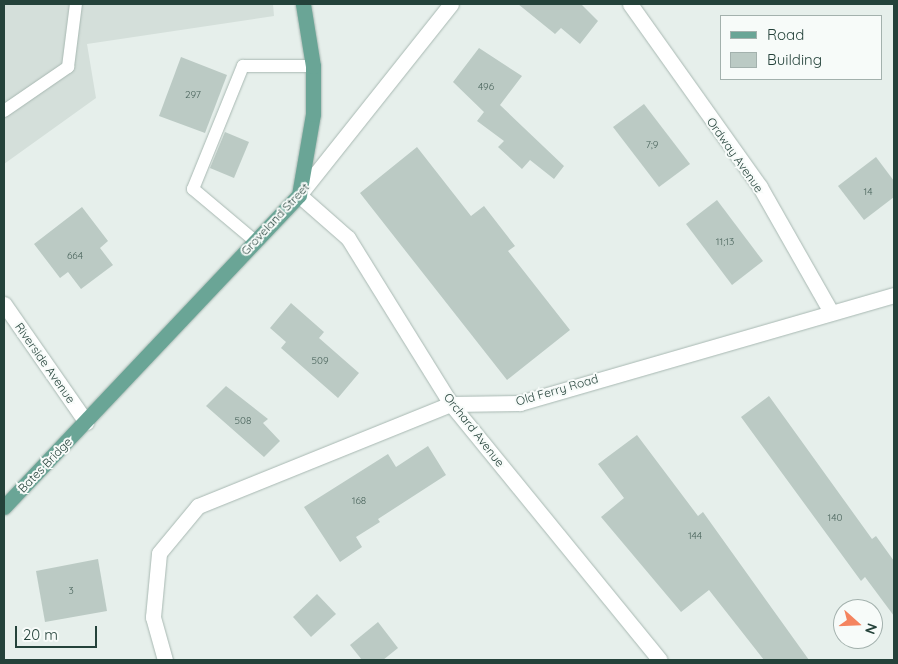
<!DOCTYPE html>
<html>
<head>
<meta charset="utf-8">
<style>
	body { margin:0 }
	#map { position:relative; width:898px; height:664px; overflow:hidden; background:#e6efeb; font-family:Quicksand,sans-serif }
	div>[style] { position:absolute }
	.built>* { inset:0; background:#d4dfda }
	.building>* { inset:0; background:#bbcac4 }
	.roads { filter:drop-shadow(0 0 1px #a8b8b2) drop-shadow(0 0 1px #a8b8b2) }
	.service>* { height:12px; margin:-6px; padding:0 6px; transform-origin:6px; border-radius:6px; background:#fff }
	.minor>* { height:15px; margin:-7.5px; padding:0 7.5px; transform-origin:7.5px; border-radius:7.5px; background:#fff }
	.secondary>* { height:15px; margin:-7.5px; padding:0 7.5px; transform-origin:7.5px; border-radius:7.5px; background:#fff }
	.primary>* { height:15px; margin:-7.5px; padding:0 7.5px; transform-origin:7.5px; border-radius:7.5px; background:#6aa596 }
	span { translate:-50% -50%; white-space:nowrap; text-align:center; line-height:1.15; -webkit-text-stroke:4px #f7fbf9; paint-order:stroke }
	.number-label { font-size:10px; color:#4a645c }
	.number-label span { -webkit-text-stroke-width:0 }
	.street-label { font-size:12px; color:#24423a }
	.frame { position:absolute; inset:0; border:5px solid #24423a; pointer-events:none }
	.legend { position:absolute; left:720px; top:15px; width:162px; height:65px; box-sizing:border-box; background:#f7fbf9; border:1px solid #a3b1ad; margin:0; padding:6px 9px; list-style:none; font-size:15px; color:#24423a }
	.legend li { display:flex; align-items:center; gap:10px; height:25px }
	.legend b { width:25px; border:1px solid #a3b1ad }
	.north { position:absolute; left:833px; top:599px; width:50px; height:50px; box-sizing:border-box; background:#f7fbf9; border:1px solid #a3b1ad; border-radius:50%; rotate:110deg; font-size:14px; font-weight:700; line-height:20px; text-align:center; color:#24423a }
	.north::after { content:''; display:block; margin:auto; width:18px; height:22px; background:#f4845f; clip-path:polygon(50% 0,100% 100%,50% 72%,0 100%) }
	.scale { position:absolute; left:15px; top:626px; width:82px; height:22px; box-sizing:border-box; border:2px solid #24423a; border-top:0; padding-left:6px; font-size:15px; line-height:18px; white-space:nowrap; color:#24423a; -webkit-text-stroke:4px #f7fbf9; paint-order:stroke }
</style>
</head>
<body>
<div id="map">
	<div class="built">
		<div style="clip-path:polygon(4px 4px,273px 4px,274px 16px,87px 44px,96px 98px,4px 164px)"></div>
	</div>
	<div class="building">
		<div style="clip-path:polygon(518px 4px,581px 4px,598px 21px,580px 44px,561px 28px,555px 34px)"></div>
		<div style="clip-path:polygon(479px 48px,522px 76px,500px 105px,564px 166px,554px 179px,530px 160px,522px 169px,498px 147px,504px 141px,477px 121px,484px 112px,453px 82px)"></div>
		<div style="clip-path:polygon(181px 57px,227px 75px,205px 133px,159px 116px)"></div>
		<div style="clip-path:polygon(644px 104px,690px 164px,659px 187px,613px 127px)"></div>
		<div style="clip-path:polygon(225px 132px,249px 142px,234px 178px,210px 168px)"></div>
		<div style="clip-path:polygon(417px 147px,471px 216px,484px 206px,515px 246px,508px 251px,570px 330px,507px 380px,360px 193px)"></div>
		<div style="clip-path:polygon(876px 157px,894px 181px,894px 197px,864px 220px,838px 186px)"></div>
		<div style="clip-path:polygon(717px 200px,763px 261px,732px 285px,686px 224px)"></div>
		<div style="clip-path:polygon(82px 207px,108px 241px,100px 248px,113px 265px,81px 289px,68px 272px,60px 278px,34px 244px)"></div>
		<div style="clip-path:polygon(291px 303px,324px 332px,319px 338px,359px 373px,338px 398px,281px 348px,286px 342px,270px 328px)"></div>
		<div style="clip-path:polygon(226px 386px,268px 419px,263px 423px,280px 441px,264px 457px,206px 406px)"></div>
		<div style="clip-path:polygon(769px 396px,872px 539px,876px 536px,894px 561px,894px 616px,865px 577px,861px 581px,741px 417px)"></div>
		<div style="clip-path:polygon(637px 435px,698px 516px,703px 512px,809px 660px,764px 660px,709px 590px,681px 612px,601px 517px,624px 498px,598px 464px)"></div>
		<div style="clip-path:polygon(428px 446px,446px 475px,378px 519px,380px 522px,356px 537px,362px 547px,340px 562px,304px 507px,388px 454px,396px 467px)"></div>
		<div style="clip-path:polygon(98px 559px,107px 611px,45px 622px,36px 571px)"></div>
		<div style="clip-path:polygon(317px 594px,336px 614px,311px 637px,293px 617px)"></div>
		<div style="clip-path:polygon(378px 622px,398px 648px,383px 660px,362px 660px,350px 645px)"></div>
	</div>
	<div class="roads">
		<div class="service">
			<div style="left:4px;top:111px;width:78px;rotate:-34.5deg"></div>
			<div style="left:68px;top:67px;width:64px;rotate:-82.8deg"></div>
			<div style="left:255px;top:241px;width:81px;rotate:-140deg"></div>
			<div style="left:193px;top:189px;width:133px;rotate:-67.9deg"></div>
			<div style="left:243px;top:66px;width:70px"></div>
		</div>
		<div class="minor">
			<div style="left:630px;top:4px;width:224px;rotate:54.6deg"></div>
			<div style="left:760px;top:187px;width:144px;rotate:60.4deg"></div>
			<div style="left:299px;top:195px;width:65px;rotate:41.3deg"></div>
			<div style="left:348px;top:238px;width:195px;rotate:58.2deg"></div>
			<div style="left:451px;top:404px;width:330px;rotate:50.8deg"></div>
			<div style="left:4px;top:304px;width:144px;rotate:55.2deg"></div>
			<div style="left:165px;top:660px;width:45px;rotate:-105.6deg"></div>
			<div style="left:153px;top:617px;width:64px;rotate:-84.6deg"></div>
			<div style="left:159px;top:553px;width:61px;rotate:-50.3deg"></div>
			<div style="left:198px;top:506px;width:273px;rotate:-22deg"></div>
			<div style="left:451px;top:404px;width:69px;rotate:-0.8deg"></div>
			<div style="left:520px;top:403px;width:389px;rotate:-16.1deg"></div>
		</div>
		<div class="secondary">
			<div style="left:299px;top:195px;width:244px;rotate:-51.5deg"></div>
		</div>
		<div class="primary">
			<div style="left:4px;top:507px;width:429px;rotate:-46.6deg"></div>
			<div style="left:299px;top:195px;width:82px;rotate:-80.2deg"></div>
			<div style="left:313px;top:114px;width:48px;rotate:-90deg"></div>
			<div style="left:313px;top:66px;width:63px;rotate:-99.2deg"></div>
		</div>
	</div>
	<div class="number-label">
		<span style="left:486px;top:87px">496</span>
		<span style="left:193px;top:95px">297</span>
		<span style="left:652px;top:145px">7;9</span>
		<span style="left:868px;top:192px">14</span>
		<span style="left:725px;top:242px">11;13</span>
		<span style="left:75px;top:256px">664</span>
		<span style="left:320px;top:361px">509</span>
		<span style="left:243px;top:421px">508</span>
		<span style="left:359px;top:501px">168</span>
		<span style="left:835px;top:518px">140</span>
		<span style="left:695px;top:536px">144</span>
		<span style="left:71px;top:591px">3</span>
	</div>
	<div class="street-label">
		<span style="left:735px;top:155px;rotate:55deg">Ordway Avenue</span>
		<span style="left:275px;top:219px;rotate:-47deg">Groveland Street</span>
		<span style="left:45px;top:363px;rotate:55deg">Riverside Avenue</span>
		<span style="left:557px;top:390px;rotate:-16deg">Old Ferry Road</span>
		<span style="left:474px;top:430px;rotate:52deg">Orchard Avenue</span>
		<span style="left:45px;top:465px;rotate:-46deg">Bates Bridge</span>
	</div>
	<div class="frame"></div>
	<ul class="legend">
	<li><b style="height:6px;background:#6aa596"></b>Road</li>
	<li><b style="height:14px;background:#bbcac4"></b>Building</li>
	</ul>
	<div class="north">N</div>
	<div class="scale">20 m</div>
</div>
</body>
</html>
